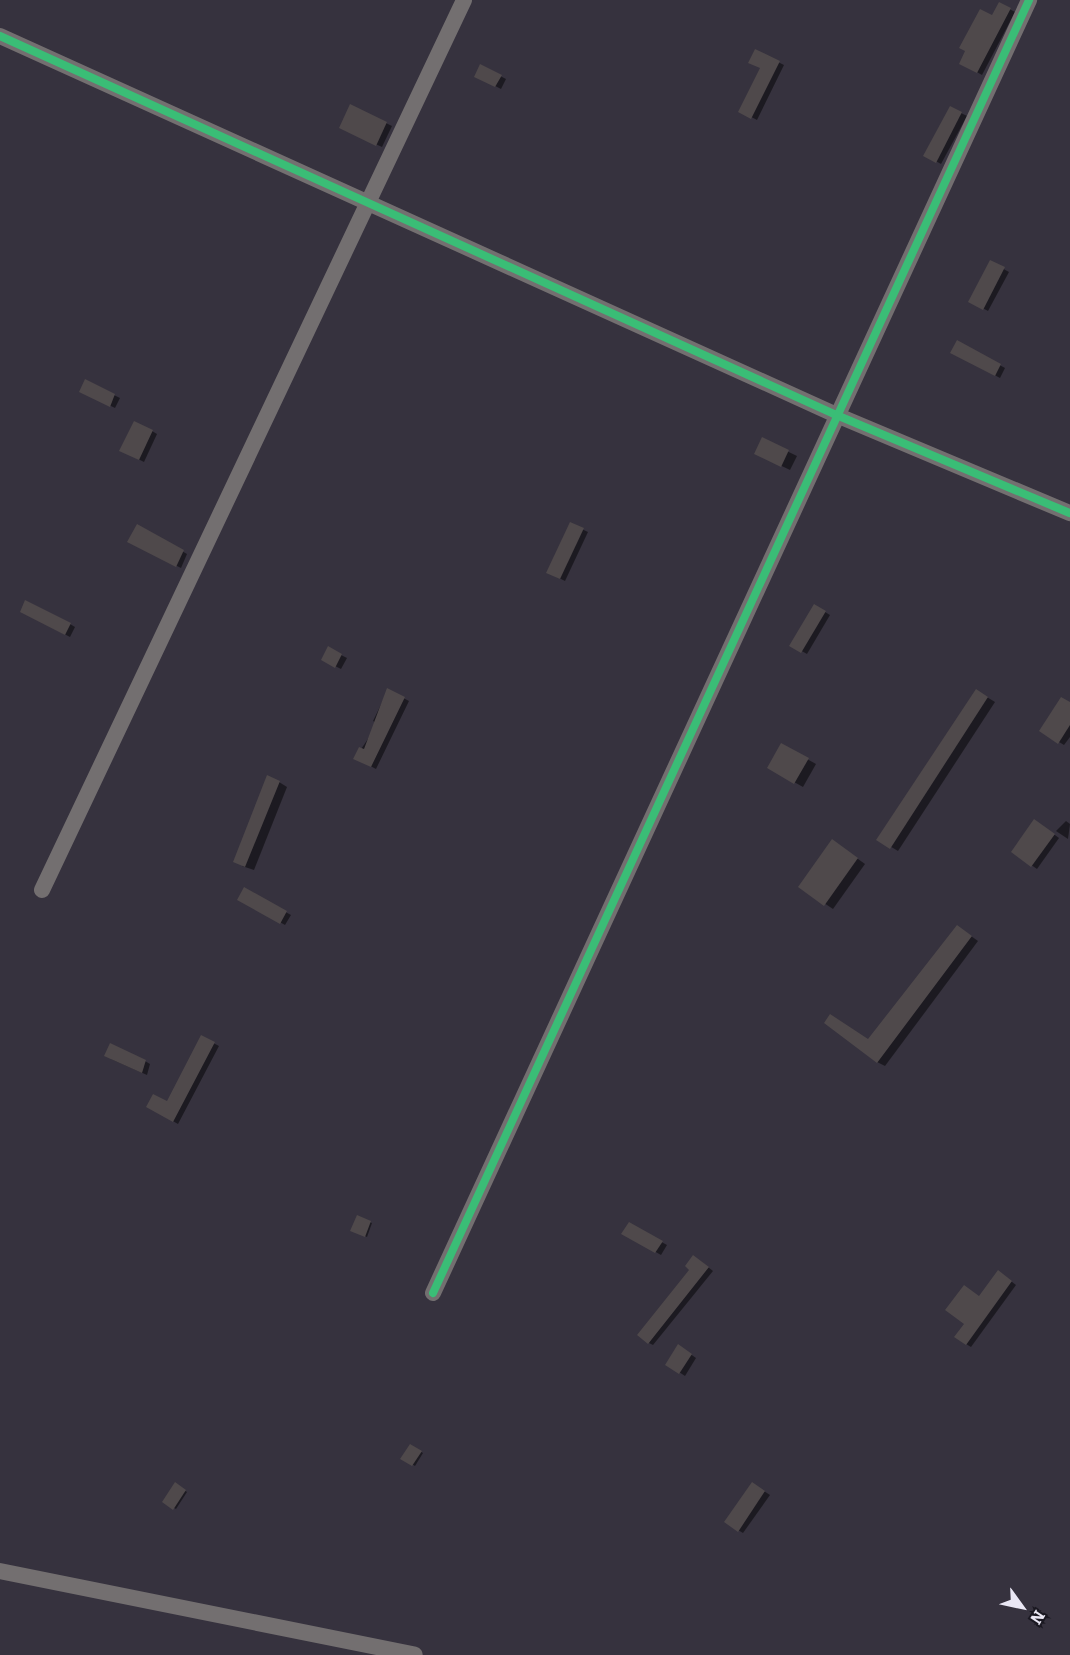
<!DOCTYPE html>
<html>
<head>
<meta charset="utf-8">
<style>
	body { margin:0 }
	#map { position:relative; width:1070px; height:1655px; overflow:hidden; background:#36323e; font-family:Bitter,serif }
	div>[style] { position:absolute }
	.shadow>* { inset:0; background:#0007 }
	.building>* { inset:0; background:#4f494b }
	.minor>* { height:16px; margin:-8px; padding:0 8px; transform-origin:8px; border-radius:8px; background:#736f70 }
	.cycleway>* { height:8px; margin:-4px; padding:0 4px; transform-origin:4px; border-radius:4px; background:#3abd76 }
	span { translate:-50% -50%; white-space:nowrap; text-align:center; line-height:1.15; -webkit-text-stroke:4.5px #1a1821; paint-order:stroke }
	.north { position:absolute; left:992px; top:1577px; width:60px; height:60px; -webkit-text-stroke:4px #1a1821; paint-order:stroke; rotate:123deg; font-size:16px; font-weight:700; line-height:24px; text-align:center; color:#eae7f4 }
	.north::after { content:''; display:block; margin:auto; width:21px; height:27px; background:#eae7f4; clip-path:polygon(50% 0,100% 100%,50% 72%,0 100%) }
</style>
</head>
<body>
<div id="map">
	<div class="shadow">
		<div style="clip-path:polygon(1000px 4px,1015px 12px,982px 75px,961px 63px)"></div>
		<div style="clip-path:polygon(756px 51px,784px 65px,757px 120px,740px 111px,761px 68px)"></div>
		<div style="clip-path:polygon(481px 66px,506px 79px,501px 89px,476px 76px)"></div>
		<div style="clip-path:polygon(351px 106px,392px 126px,382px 147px,345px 130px)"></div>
		<div style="clip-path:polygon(951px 108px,967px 116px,941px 164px,925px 155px)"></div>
		<div style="clip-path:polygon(991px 262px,1009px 272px,988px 311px,970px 301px)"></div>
		<div style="clip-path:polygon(958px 342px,1005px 368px,1000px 378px,952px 352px)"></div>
		<div style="clip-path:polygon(85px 381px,120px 398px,115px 408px,86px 394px)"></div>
		<div style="clip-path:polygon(152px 431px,157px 434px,144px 462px,126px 453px)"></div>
		<div style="clip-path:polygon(762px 439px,797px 456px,790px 470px,763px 457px)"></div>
		<div style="clip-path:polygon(571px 524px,588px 532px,565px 581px,553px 575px)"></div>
		<div style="clip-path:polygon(138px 526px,187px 554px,181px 568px,129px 542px)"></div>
		<div style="clip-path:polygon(815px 606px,830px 615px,807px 654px,791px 645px)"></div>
		<div style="clip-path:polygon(22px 612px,70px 624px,75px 627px,70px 637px)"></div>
		<div style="clip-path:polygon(329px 649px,347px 658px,341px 669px,323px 660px)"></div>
		<div style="clip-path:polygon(388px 690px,409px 701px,376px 769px,355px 758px,378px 724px,373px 721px)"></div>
		<div style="clip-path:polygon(977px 691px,995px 702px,898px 851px,878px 839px)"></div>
		<div style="clip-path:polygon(1070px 704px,1070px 737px,1064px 745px,1041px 731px)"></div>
		<div style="clip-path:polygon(782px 745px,816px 764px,803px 787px,769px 768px)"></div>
		<div style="clip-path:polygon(279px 782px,287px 787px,254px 870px,242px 866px)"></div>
		<div style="clip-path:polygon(1066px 821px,1070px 824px,1068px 839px,1056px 831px)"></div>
		<div style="clip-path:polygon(1040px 824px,1059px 838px,1037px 869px,1013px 852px)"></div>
		<div style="clip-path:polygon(840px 846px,865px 864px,833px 909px,800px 887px)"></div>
		<div style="clip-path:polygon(244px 889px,291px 915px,285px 925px,239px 899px)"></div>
		<div style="clip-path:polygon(964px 931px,978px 941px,885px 1066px,877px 1062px,869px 1040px)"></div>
		<div style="clip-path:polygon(202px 1037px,219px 1046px,178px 1124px,148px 1107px,167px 1103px)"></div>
		<div style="clip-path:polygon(111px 1059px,145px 1061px,150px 1064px,147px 1075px)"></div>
		<div style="clip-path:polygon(357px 1217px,372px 1223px,367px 1237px,352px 1230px)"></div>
		<div style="clip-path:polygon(629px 1224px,667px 1245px,661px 1255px,624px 1234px)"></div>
		<div style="clip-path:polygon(699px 1260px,713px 1271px,653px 1345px,649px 1343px)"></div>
		<div style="clip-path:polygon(1003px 1275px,1016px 1285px,971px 1347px,966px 1344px,980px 1298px)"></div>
		<div style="clip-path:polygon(679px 1346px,696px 1358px,685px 1376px,667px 1364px)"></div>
		<div style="clip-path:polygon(411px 1446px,423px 1453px,415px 1466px,403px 1458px)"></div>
		<div style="clip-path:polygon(175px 1484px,187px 1492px,176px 1509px,164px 1502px)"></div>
		<div style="clip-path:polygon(753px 1484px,770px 1495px,743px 1533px,738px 1530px)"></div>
	</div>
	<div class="building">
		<div style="clip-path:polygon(999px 2px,1011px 8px,977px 73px,959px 64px,965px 51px,959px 48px,980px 9px,992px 15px)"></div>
		<div style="clip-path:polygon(755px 49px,780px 61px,751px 119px,738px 112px,760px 68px,748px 63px)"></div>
		<div style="clip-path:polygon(480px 64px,502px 75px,495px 87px,474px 77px)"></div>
		<div style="clip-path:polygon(350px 104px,387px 122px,376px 146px,339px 128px)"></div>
		<div style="clip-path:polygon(950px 106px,962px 112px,936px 163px,923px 156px)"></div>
		<div style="clip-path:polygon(990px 260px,1005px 267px,983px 310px,968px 302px)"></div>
		<div style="clip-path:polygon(957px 340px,1001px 364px,995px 376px,950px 353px)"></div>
		<div style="clip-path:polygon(85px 379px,115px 394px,110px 407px,79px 392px)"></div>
		<div style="clip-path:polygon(134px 421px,153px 430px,139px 460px,119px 451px)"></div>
		<div style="clip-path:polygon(762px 437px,789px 450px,781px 467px,754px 454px)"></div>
		<div style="clip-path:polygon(570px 522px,584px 528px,560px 579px,546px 573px)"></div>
		<div style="clip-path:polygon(137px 524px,184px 550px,176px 567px,127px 542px)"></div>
		<div style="clip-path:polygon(25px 600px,71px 623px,65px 635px,20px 612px)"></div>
		<div style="clip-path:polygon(814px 604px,826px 611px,801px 653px,789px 646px)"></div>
		<div style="clip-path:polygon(328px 646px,342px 654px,335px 668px,321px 660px)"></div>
		<div style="clip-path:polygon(387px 688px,405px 697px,371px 767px,353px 759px,359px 747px,364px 749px)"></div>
		<div style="clip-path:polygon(976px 689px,988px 697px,890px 849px,876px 840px)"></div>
		<div style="clip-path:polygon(1061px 697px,1070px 702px,1070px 725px,1058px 744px,1039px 731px)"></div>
		<div style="clip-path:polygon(781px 743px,809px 758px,794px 784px,767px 768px)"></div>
		<div style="clip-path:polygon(267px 775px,280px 781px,245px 867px,233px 862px)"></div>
		<div style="clip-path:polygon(1034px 819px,1055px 834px,1031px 867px,1011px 852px)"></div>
		<div style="clip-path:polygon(832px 839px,858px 858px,824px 906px,798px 887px)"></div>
		<div style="clip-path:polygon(244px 887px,287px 911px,280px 924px,237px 900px)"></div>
		<div style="clip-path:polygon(957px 925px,972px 936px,877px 1063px,824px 1023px,830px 1014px,868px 1039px)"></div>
		<div style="clip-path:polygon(201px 1035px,215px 1042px,173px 1122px,146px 1107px,153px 1094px,167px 1101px)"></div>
		<div style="clip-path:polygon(110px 1043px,146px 1060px,142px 1073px,104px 1056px)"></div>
		<div style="clip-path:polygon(357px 1215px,371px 1221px,365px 1237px,350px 1231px)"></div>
		<div style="clip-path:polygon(629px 1222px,663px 1241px,655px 1253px,621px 1234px)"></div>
		<div style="clip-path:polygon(693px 1255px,709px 1267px,648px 1344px,637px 1335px,689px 1270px,685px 1266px)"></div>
		<div style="clip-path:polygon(998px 1270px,1012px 1281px,966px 1345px,954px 1337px,964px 1324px,945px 1310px,964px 1285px,979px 1296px)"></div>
		<div style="clip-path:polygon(678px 1344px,692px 1354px,679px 1374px,665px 1365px)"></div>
		<div style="clip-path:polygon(410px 1444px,422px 1451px,412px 1466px,400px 1459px)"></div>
		<div style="clip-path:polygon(175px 1482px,186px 1490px,173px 1510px,162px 1502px)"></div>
		<div style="clip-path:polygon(752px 1482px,765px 1491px,738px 1532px,724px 1522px)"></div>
	</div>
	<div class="minor">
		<div style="left:0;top:36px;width:916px;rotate:24.38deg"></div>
		<div style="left:834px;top:414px;width:256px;rotate:22.8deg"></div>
		<div style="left:42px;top:890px;width:985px;rotate:-64.63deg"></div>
		<div style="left:433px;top:1293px;width:1424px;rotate:-65.25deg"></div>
		<div style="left:0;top:1571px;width:423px;rotate:11.4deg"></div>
	</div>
	<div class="cycleway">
		<div style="left:0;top:36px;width:916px;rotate:24.38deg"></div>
		<div style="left:834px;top:414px;width:256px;rotate:22.8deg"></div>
		<div style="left:433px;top:1293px;width:1424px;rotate:-65.25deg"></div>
	</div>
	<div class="north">N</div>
</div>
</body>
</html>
